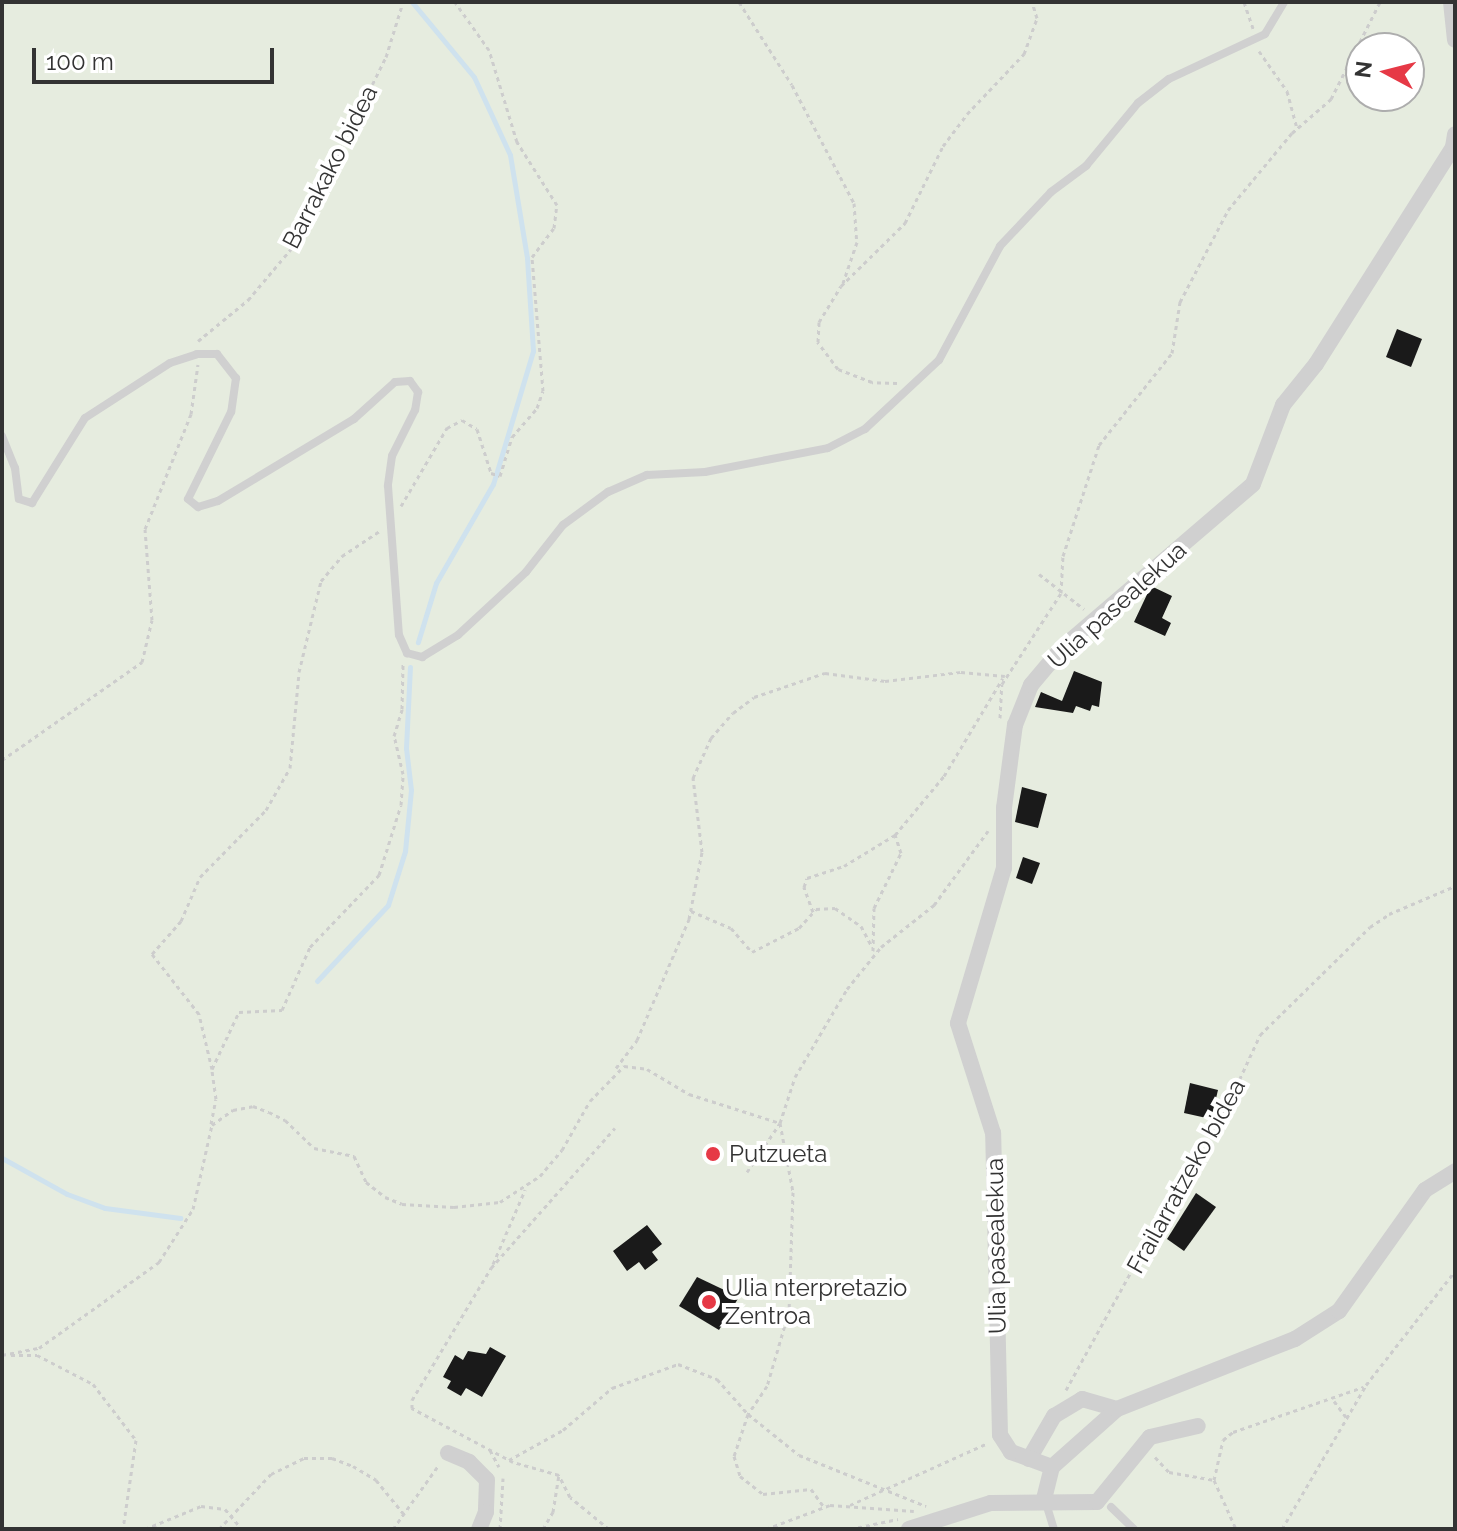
<!DOCTYPE html>
<html>
<head>
<meta charset="utf-8">
<style>
	body { margin:0 }
	#map { position:relative; width:1457px; height:1531px; overflow:hidden; background:#fff; font-family:Raleway,sans-serif }
	div>[style] { position:absolute }
	.green>* { inset:0; background:#e6ecdf }
	.stream>* { height:5px; margin:-2.5px; padding:0 2.5px; transform-origin:2.5px; border-radius:2.5px; background:#cfe2ee }
	.building>* { inset:0; background:#1a1a1a }
	.path>* { height:3px; margin-top:-1.5px; transform-origin:0; background:repeating-linear-gradient(90deg,#cdcdcd 0 4px,transparent 0 8px) }
	.service>* { height:8px; margin:-4px; padding:0 4px; transform-origin:4px; border-radius:4px; background:#d0d0d0 }
	.minor>* { height:16px; margin:-8px; padding:0 8px; transform-origin:8px; border-radius:8px; background:#d0d0d0 }
	.dots>* { width:22px; height:22px; translate:-50% -50%; box-sizing:border-box; border:4px solid #fff; border-radius:50% }
	span { translate:-50% -50%; white-space:nowrap; text-align:center; line-height:1.15; -webkit-text-stroke:8px #fff; paint-order:stroke }
	.street-label { font-size:24px; color:#333 }
	.poi-label { font-size:24px; color:#333 }
	.left { translate:0 -50%; text-align:left }
	.frame { position:absolute; inset:0; border:4px solid #333; pointer-events:none }
	.north { position:absolute; left:1345px; top:32px; width:80px; height:80px; box-sizing:border-box; background:#fff; border:2px solid #adadad; border-radius:50%; rotate:277deg; font-size:22px; font-weight:700; line-height:32px; text-align:center; color:#333 }
	.north::after { content:''; display:block; margin:auto; width:28px; height:36px; background:#e63946; clip-path:polygon(50% 0,100% 100%,50% 72%,0 100%) }
	.scale { position:absolute; left:32px; top:48px; width:242px; height:36px; box-sizing:border-box; border:4px solid #333; border-top:0; padding-left:10px; font-size:24px; line-height:28px; white-space:nowrap; color:#333; -webkit-text-stroke:6px #fff; paint-order:stroke }
</style>
</head>
<body>
<div id="map">
	<div class="green">
		<div style="clip-path:polygon(evenodd,2px 2px,1455px 2px,1455px 1529px,2px 1529px,2px 2px,1361px 48px,1409px 48px,1409px 96px,1361px 96px,1361px 48px)"></div>
	</div>
	<div class="stream">
		<div style="left:412px;top:2px;width:97px;rotate:50.4deg"></div>
		<div style="left:474px;top:77px;width:86px;rotate:65.2deg"></div>
		<div style="left:510px;top:155px;width:104px;rotate:80.6deg"></div>
		<div style="left:527px;top:258px;width:93px;rotate:86.3deg"></div>
		<div style="left:533px;top:351px;width:139px;rotate:106.7deg"></div>
		<div style="left:493px;top:484px;width:114px;rotate:119.9deg"></div>
		<div style="left:436px;top:583px;width:62px;rotate:107deg"></div>
		<div style="left:317px;top:981px;width:104px;rotate:-46.9deg"></div>
		<div style="left:388px;top:905px;width:57px;rotate:-72.5deg"></div>
		<div style="left:405px;top:851px;width:61px;rotate:-84.4deg"></div>
		<div style="left:411px;top:790px;width:42px;rotate:-96.8deg"></div>
		<div style="left:406px;top:748px;width:81px;rotate:-87.2deg"></div>
		<div style="left:2px;top:1158px;width:74px;rotate:29deg"></div>
		<div style="left:67px;top:1194px;width:40px;rotate:20.2deg"></div>
		<div style="left:105px;top:1208px;width:76px;rotate:7.6deg"></div>
	</div>
	<div class="building">
		<div style="clip-path:polygon(1397px 329px,1422px 339px,1411px 367px,1386px 357px)"></div>
		<div style="clip-path:polygon(1151px 586px,1172px 596px,1162px 618px,1171px 623px,1165px 636px,1134px 622px)"></div>
		<div style="clip-path:polygon(1074px 671px,1102px 682px,1099px 707px,1092px 705px,1090px 711px,1076px 706px,1073px 713px,1035px 707px,1041px 692px,1062px 701px)"></div>
		<div style="clip-path:polygon(1022px 787px,1047px 794px,1038px 828px,1015px 822px)"></div>
		<div style="clip-path:polygon(1023px 857px,1040px 863px,1032px 884px,1016px 878px)"></div>
		<div style="clip-path:polygon(1190px 1083px,1218px 1090px,1211px 1119px,1184px 1113px)"></div>
		<div style="clip-path:polygon(1196px 1193px,1216px 1207px,1184px 1251px,1167px 1239px)"></div>
		<div style="clip-path:polygon(647px 1225px,662px 1244px,652px 1252px,658px 1260px,645px 1270px,639px 1262px,627px 1271px,613px 1251px)"></div>
		<div style="clip-path:polygon(697px 1277px,739px 1297px,719px 1330px,679px 1306px)"></div>
		<div style="clip-path:polygon(490px 1347px,506px 1356px,482px 1397px,466px 1388px,461px 1396px,447px 1388px,451px 1381px,443px 1377px,455px 1355px,463px 1360px,468px 1351px,486px 1354px)"></div>
	</div>
	<div class="path">
		<div style="left:739px;top:2px;width:98px;rotate:57.4deg"></div>
		<div style="left:792px;top:85px;width:133px;rotate:62.3deg"></div>
		<div style="left:854px;top:203px;width:39px;rotate:86deg"></div>
		<div style="left:857px;top:242px;width:43px;rotate:108.9deg"></div>
		<div style="left:1244px;top:2px;width:28px;rotate:71deg"></div>
		<div style="left:1259px;top:51px;width:49px;rotate:55deg"></div>
		<div style="left:1287px;top:91px;width:38px;rotate:75deg"></div>
		<div style="left:198px;top:341px;width:65px;rotate:-39.4deg"></div>
		<div style="left:248px;top:300px;width:67px;rotate:-49.9deg"></div>
		<div style="left:291px;top:249px;width:214px;rotate:-63.7deg"></div>
		<div style="left:386px;top:57px;width:58px;rotate:-72.8deg"></div>
		<div style="left:897px;top:383px;width:25px;rotate:-178deg"></div>
		<div style="left:872px;top:382px;width:36px;rotate:-159deg"></div>
		<div style="left:838px;top:369px;width:34px;rotate:-127deg"></div>
		<div style="left:818px;top:342px;width:20px;rotate:-87deg"></div>
		<div style="left:819px;top:322px;width:42px;rotate:-58.6deg"></div>
		<div style="left:841px;top:286px;width:90px;rotate:-44.5deg"></div>
		<div style="left:905px;top:223px;width:86px;rotate:-63.7deg"></div>
		<div style="left:943px;top:146px;width:40px;rotate:-53deg"></div>
		<div style="left:967px;top:114px;width:83px;rotate:-46.5deg"></div>
		<div style="left:1024px;top:54px;width:38px;rotate:-70deg"></div>
		<div style="left:1037px;top:18px;width:17px;rotate:-107deg"></div>
		<div style="left:401px;top:506px;width:91px;rotate:-59.5deg"></div>
		<div style="left:447px;top:428px;width:17px;rotate:-28deg"></div>
		<div style="left:462px;top:420px;width:17px;rotate:31deg"></div>
		<div style="left:477px;top:429px;width:46px;rotate:72.3deg"></div>
		<div style="left:491px;top:473px;width:9px;rotate:18deg"></div>
		<div style="left:500px;top:476px;width:41px;rotate:-72.9deg"></div>
		<div style="left:512px;top:437px;width:38px;rotate:-49deg"></div>
		<div style="left:537px;top:408px;width:18px;rotate:-71deg"></div>
		<div style="left:543px;top:391px;width:134px;rotate:-94.7deg"></div>
		<div style="left:532px;top:257px;width:36px;rotate:-53deg"></div>
		<div style="left:554px;top:228px;width:23px;rotate:-83deg"></div>
		<div style="left:557px;top:205px;width:75px;rotate:-122.4deg"></div>
		<div style="left:517px;top:142px;width:96px;rotate:-106.9deg"></div>
		<div style="left:489px;top:50px;width:59px;rotate:-125.3deg"></div>
		<div style="left:1039px;top:574px;width:57px;rotate:37.9deg"></div>
		<div style="left:1000px;top:718px;width:34px;rotate:-87deg"></div>
		<div style="left:1002px;top:684px;width:108px;rotate:-57deg"></div>
		<div style="left:1061px;top:593px;width:37px;rotate:-87deg"></div>
		<div style="left:1063px;top:556px;width:117px;rotate:-72deg"></div>
		<div style="left:1099px;top:445px;width:117px;rotate:-51.6deg"></div>
		<div style="left:1172px;top:353px;width:52px;rotate:-81.1deg"></div>
		<div style="left:1180px;top:302px;width:104px;rotate:-62.4deg"></div>
		<div style="left:1228px;top:210px;width:100px;rotate:-50.3deg"></div>
		<div style="left:1292px;top:133px;width:52px;rotate:-41.1deg"></div>
		<div style="left:1331px;top:99px;width:109px;rotate:-63.2deg"></div>
		<div style="left:2px;top:760px;width:171px;rotate:-35deg"></div>
		<div style="left:142px;top:662px;width:43px;rotate:-76.6deg"></div>
		<div style="left:152px;top:620px;width:91px;rotate:-94.4deg"></div>
		<div style="left:145px;top:529px;width:124px;rotate:-68.2deg"></div>
		<div style="left:191px;top:414px;width:50px;rotate:-82deg"></div>
		<div style="left:691px;top:911px;width:43px;rotate:23deg"></div>
		<div style="left:731px;top:928px;width:32px;rotate:49deg"></div>
		<div style="left:752px;top:952px;width:53px;rotate:-27.1deg"></div>
		<div style="left:799px;top:928px;width:25px;rotate:-48deg"></div>
		<div style="left:816px;top:909px;width:19px;rotate:-3deg"></div>
		<div style="left:835px;top:908px;width:32px;rotate:35deg"></div>
		<div style="left:861px;top:926px;width:24px;rotate:62deg"></div>
		<div style="left:813px;top:912px;width:27px;rotate:-110deg"></div>
		<div style="left:804px;top:887px;width:9px;rotate:-72deg"></div>
		<div style="left:807px;top:878px;width:39px;rotate:-18deg"></div>
		<div style="left:844px;top:866px;width:60px;rotate:-31.3deg"></div>
		<div style="left:873px;top:951px;width:43px;rotate:-88.7deg"></div>
		<div style="left:874px;top:908px;width:61px;rotate:-63.9deg"></div>
		<div style="left:901px;top:853px;width:19px;rotate:-108deg"></div>
		<div style="left:895px;top:835px;width:77px;rotate:-50.3deg"></div>
		<div style="left:944px;top:776px;width:114px;rotate:-59deg"></div>
		<div style="left:616px;top:1068px;width:35px;rotate:-53deg"></div>
		<div style="left:637px;top:1040px;width:132px;rotate:-66.7deg"></div>
		<div style="left:689px;top:919px;width:68px;rotate:-79deg"></div>
		<div style="left:702px;top:852px;width:75px;rotate:-96.9deg"></div>
		<div style="left:693px;top:778px;width:44px;rotate:-65.8deg"></div>
		<div style="left:711px;top:738px;width:33px;rotate:-49deg"></div>
		<div style="left:733px;top:713px;width:26px;rotate:-37deg"></div>
		<div style="left:754px;top:697px;width:75px;rotate:-18.7deg"></div>
		<div style="left:825px;top:673px;width:61px;rotate:7.6deg"></div>
		<div style="left:885px;top:681px;width:77px;rotate:-6.8deg"></div>
		<div style="left:961px;top:672px;width:44px;rotate:5.2deg"></div>
		<div style="left:212px;top:1069px;width:57px;rotate:-103.3deg"></div>
		<div style="left:199px;top:1014px;width:76px;rotate:-128.1deg"></div>
		<div style="left:152px;top:954px;width:44px;rotate:-48.7deg"></div>
		<div style="left:181px;top:921px;width:48px;rotate:-66.6deg"></div>
		<div style="left:200px;top:877px;width:94px;rotate:-45.4deg"></div>
		<div style="left:266px;top:810px;width:48px;rotate:-60.3deg"></div>
		<div style="left:290px;top:768px;width:96px;rotate:-84.6deg"></div>
		<div style="left:299px;top:672px;width:94px;rotate:-76.4deg"></div>
		<div style="left:321px;top:581px;width:33px;rotate:-50deg"></div>
		<div style="left:342px;top:556px;width:47px;rotate:-33.7deg"></div>
		<div style="left:780px;top:1123px;width:70px;rotate:79.3deg"></div>
		<div style="left:793px;top:1192px;width:119px;rotate:91.9deg"></div>
		<div style="left:789px;top:1311px;width:78px;rotate:106.3deg"></div>
		<div style="left:767px;top:1386px;width:34px;rotate:124deg"></div>
		<div style="left:748px;top:1414px;width:65px;rotate:38.8deg"></div>
		<div style="left:799px;top:1455px;width:137px;rotate:21.9deg"></div>
		<div style="left:211px;top:1124px;width:25px;rotate:-79deg"></div>
		<div style="left:216px;top:1099px;width:30px;rotate:-98deg"></div>
		<div style="left:212px;top:1069px;width:63px;rotate:-64.7deg"></div>
		<div style="left:239px;top:1012px;width:43px;rotate:-2.7deg"></div>
		<div style="left:282px;top:1010px;width:69px;rotate:-66deg"></div>
		<div style="left:310px;top:947px;width:100px;rotate:-46.2deg"></div>
		<div style="left:379px;top:875px;width:73px;rotate:-72.6deg"></div>
		<div style="left:401px;top:805px;width:31px;rotate:-86deg"></div>
		<div style="left:403px;top:774px;width:39px;rotate:-103deg"></div>
		<div style="left:394px;top:736px;width:28px;rotate:-73deg"></div>
		<div style="left:402px;top:709px;width:45px;rotate:-88.7deg"></div>
		<div style="left:747px;top:1172px;width:59px;rotate:-56deg"></div>
		<div style="left:780px;top:1123px;width:48px;rotate:-71.9deg"></div>
		<div style="left:795px;top:1077px;width:102px;rotate:-59.4deg"></div>
		<div style="left:847px;top:989px;width:54px;rotate:-51deg"></div>
		<div style="left:881px;top:947px;width:68px;rotate:-38.4deg"></div>
		<div style="left:934px;top:905px;width:92px;rotate:-53.9deg"></div>
		<div style="left:493px;top:1264px;width:81px;rotate:-66.6deg"></div>
		<div style="left:2px;top:1355px;width:38px;rotate:-11deg"></div>
		<div style="left:39px;top:1348px;width:148px;rotate:-35.6deg"></div>
		<div style="left:159px;top:1262px;width:63px;rotate:-57.3deg"></div>
		<div style="left:193px;top:1209px;width:86px;rotate:-77.3deg"></div>
		<div style="left:212px;top:1125px;width:26px;rotate:-36deg"></div>
		<div style="left:233px;top:1110px;width:20px;rotate:-11deg"></div>
		<div style="left:253px;top:1106px;width:17px;rotate:21deg"></div>
		<div style="left:269px;top:1112px;width:18px;rotate:27deg"></div>
		<div style="left:285px;top:1120px;width:40px;rotate:44deg"></div>
		<div style="left:314px;top:1148px;width:41px;rotate:11.3deg"></div>
		<div style="left:354px;top:1156px;width:29px;rotate:65deg"></div>
		<div style="left:366px;top:1182px;width:24px;rotate:38deg"></div>
		<div style="left:385px;top:1197px;width:18px;rotate:22deg"></div>
		<div style="left:402px;top:1204px;width:52px;rotate:3.3deg"></div>
		<div style="left:454px;top:1207px;width:46px;rotate:-6.2deg"></div>
		<div style="left:500px;top:1202px;width:48px;rotate:-33deg"></div>
		<div style="left:540px;top:1176px;width:34px;rotate:-50deg"></div>
		<div style="left:562px;top:1150px;width:56px;rotate:-60.3deg"></div>
		<div style="left:590px;top:1101px;width:49px;rotate:-45.8deg"></div>
		<div style="left:624px;top:1066px;width:23px;rotate:7deg"></div>
		<div style="left:647px;top:1069px;width:49px;rotate:30.8deg"></div>
		<div style="left:689px;top:1094px;width:96px;rotate:17.7deg"></div>
		<div style="left:11px;top:1355px;width:26px"></div>
		<div style="left:37px;top:1355px;width:63px;rotate:27.4deg"></div>
		<div style="left:93px;top:1384px;width:71px;rotate:52.5deg"></div>
		<div style="left:136px;top:1440px;width:90px;rotate:98.3deg"></div>
		<div style="left:1066px;top:1390px;width:180px;rotate:-61.2deg"></div>
		<div style="left:1153px;top:1232px;width:96px;rotate:-56.5deg"></div>
		<div style="left:1206px;top:1152px;width:129px;rotate:-65.2deg"></div>
		<div style="left:1260px;top:1035px;width:154px;rotate:-44.5deg"></div>
		<div style="left:1370px;top:927px;width:23px;rotate:-34deg"></div>
		<div style="left:1389px;top:914px;width:72px;rotate:-23deg"></div>
		<div style="left:1334px;top:1401px;width:20px;rotate:53deg"></div>
		<div style="left:490px;top:1450px;width:19px;rotate:62deg"></div>
		<div style="left:1155px;top:1457px;width:21px;rotate:47deg"></div>
		<div style="left:1169px;top:1472px;width:46px;rotate:10.1deg"></div>
		<div style="left:1214px;top:1480px;width:54px;rotate:65.8deg"></div>
		<div style="left:509px;top:1460px;width:62px;rotate:-29.1deg"></div>
		<div style="left:563px;top:1430px;width:65px;rotate:-40.6deg"></div>
		<div style="left:612px;top:1388px;width:70px;rotate:-20deg"></div>
		<div style="left:678px;top:1364px;width:42px;rotate:21deg"></div>
		<div style="left:717px;top:1379px;width:47px;rotate:48.5deg"></div>
		<div style="left:748px;top:1414px;width:44px;rotate:108.4deg"></div>
		<div style="left:734px;top:1456px;width:21px;rotate:73deg"></div>
		<div style="left:740px;top:1476px;width:29px;rotate:38deg"></div>
		<div style="left:763px;top:1494px;width:48px;rotate:-5.9deg"></div>
		<div style="left:811px;top:1489px;width:22px;rotate:54deg"></div>
		<div style="left:1214px;top:1480px;width:41px;rotate:-77.3deg"></div>
		<div style="left:1223px;top:1440px;width:13px;rotate:-39deg"></div>
		<div style="left:1233px;top:1432px;width:138px;rotate:-19.1deg"></div>
		<div style="left:850px;top:1505px;width:149px;rotate:-24.2deg"></div>
		<div style="left:145px;top:1529px;width:61px;rotate:-22.3deg"></div>
		<div style="left:201px;top:1506px;width:24px;rotate:7deg"></div>
		<div style="left:225px;top:1509px;width:26px;rotate:50deg"></div>
		<div style="left:219px;top:1529px;width:76px;rotate:-46.6deg"></div>
		<div style="left:271px;top:1474px;width:37px;rotate:-26deg"></div>
		<div style="left:304px;top:1458px;width:28px"></div>
		<div style="left:332px;top:1458px;width:22px;rotate:21deg"></div>
		<div style="left:353px;top:1466px;width:27px;rotate:31deg"></div>
		<div style="left:376px;top:1480px;width:43px;rotate:50.7deg"></div>
		<div style="left:393px;top:1529px;width:77px;rotate:-54.5deg"></div>
		<div style="left:500px;top:1529px;width:51px;rotate:-86.6deg"></div>
		<div style="left:543px;top:1529px;width:20px;rotate:-60deg"></div>
		<div style="left:553px;top:1512px;width:36px;rotate:-81deg"></div>
		<div style="left:609px;top:1529px;width:50px;rotate:-140.6deg"></div>
		<div style="left:570px;top:1497px;width:25px;rotate:-117deg"></div>
		<div style="left:559px;top:1475px;width:48px;rotate:-164.2deg"></div>
		<div style="left:513px;top:1462px;width:115px;rotate:-151.9deg"></div>
		<div style="left:412px;top:1408px;width:8px;rotate:-90deg"></div>
		<div style="left:412px;top:1400px;width:154px;rotate:-59.1deg"></div>
		<div style="left:491px;top:1268px;width:187px;rotate:-48.5deg"></div>
		<div style="left:766px;top:1529px;width:68px;rotate:-20.6deg"></div>
		<div style="left:830px;top:1505px;width:84px;rotate:4.1deg"></div>
		<div style="left:850px;top:1529px;width:49px;rotate:-11.8deg"></div>
		<div style="left:1282px;top:1529px;width:167px;rotate:-59.7deg"></div>
		<div style="left:1366px;top:1385px;width:145px;rotate:-52deg"></div>
	</div>
	<div class="service">
		<div style="left:2px;top:436px;width:35px;rotate:68deg"></div>
		<div style="left:15px;top:468px;width:31px;rotate:83deg"></div>
		<div style="left:19px;top:499px;width:14px;rotate:17deg"></div>
		<div style="left:32px;top:503px;width:100px;rotate:-58.1deg"></div>
		<div style="left:85px;top:418px;width:101px;rotate:-32.9deg"></div>
		<div style="left:170px;top:363px;width:28px;rotate:-18deg"></div>
		<div style="left:197px;top:354px;width:20px"></div>
		<div style="left:217px;top:354px;width:31px;rotate:52deg"></div>
		<div style="left:236px;top:378px;width:34px;rotate:98deg"></div>
		<div style="left:231px;top:412px;width:97px;rotate:116.3deg"></div>
		<div style="left:188px;top:499px;width:13px;rotate:39deg"></div>
		<div style="left:198px;top:507px;width:21px;rotate:-17deg"></div>
		<div style="left:218px;top:501px;width:159px;rotate:-31.1deg"></div>
		<div style="left:354px;top:419px;width:55px;rotate:-42.1deg"></div>
		<div style="left:395px;top:382px;width:15px;rotate:-4deg"></div>
		<div style="left:410px;top:381px;width:14px;rotate:54deg"></div>
		<div style="left:418px;top:392px;width:18px;rotate:99deg"></div>
		<div style="left:415px;top:410px;width:51px;rotate:116.6deg"></div>
		<div style="left:392px;top:456px;width:30px;rotate:98deg"></div>
		<div style="left:388px;top:486px;width:149px;rotate:85.8deg"></div>
		<div style="left:399px;top:635px;width:20px;rotate:66deg"></div>
		<div style="left:407px;top:653px;width:16px;rotate:15deg"></div>
		<div style="left:422px;top:657px;width:42px;rotate:-31.4deg"></div>
		<div style="left:458px;top:635px;width:93px;rotate:-42.8deg"></div>
		<div style="left:526px;top:572px;width:60px;rotate:-51.8deg"></div>
		<div style="left:563px;top:525px;width:56px;rotate:-36.3deg"></div>
		<div style="left:608px;top:492px;width:43px;rotate:-23.6deg"></div>
		<div style="left:647px;top:475px;width:58px;rotate:-3deg"></div>
		<div style="left:705px;top:472px;width:125px;rotate:-11deg"></div>
		<div style="left:828px;top:448px;width:42px;rotate:-27.2deg"></div>
		<div style="left:865px;top:429px;width:101px;rotate:-43deg"></div>
		<div style="left:939px;top:360px;width:129px;rotate:-61.8deg"></div>
		<div style="left:1000px;top:246px;width:74px;rotate:-46.6deg"></div>
		<div style="left:1051px;top:192px;width:44px;rotate:-36.6deg"></div>
		<div style="left:1086px;top:166px;width:82px;rotate:-50.5deg"></div>
		<div style="left:1138px;top:103px;width:39px;rotate:-38deg"></div>
		<div style="left:1169px;top:79px;width:106px;rotate:-25.1deg"></div>
		<div style="left:1265px;top:34px;width:37px;rotate:-59deg"></div>
		<div style="left:1045px;top:1500px;width:30px;rotate:73deg"></div>
		<div style="left:1111px;top:1507px;width:32px;rotate:44deg"></div>
	</div>
	<div class="minor">
		<div style="left:1451px;top:2px;width:38px;rotate:84deg"></div>
		<div style="left:448px;top:1453px;width:23px;rotate:23deg"></div>
		<div style="left:469px;top:1462px;width:25px;rotate:45deg"></div>
		<div style="left:487px;top:1480px;width:32px;rotate:92deg"></div>
		<div style="left:486px;top:1512px;width:18px;rotate:112deg"></div>
		<div style="left:1029px;top:1459px;width:50px;rotate:-59.8deg"></div>
		<div style="left:1054px;top:1416px;width:33px;rotate:-31deg"></div>
		<div style="left:1082px;top:1399px;width:36px;rotate:16deg"></div>
		<div style="left:1052px;top:1467px;width:44px;rotate:-159.9deg"></div>
		<div style="left:1011px;top:1452px;width:20px;rotate:-123deg"></div>
		<div style="left:1000px;top:1435px;width:302px;rotate:-91.3deg"></div>
		<div style="left:993px;top:1133px;width:115px;rotate:-107.7deg"></div>
		<div style="left:958px;top:1023px;width:162px;rotate:-73.5deg"></div>
		<div style="left:1004px;top:868px;width:60px;rotate:-90deg"></div>
		<div style="left:1004px;top:808px;width:84px;rotate:-82.5deg"></div>
		<div style="left:1015px;top:725px;width:43px;rotate:-68.2deg"></div>
		<div style="left:1031px;top:685px;width:50px;rotate:-49.9deg"></div>
		<div style="left:1063px;top:647px;width:250px;rotate:-40.6deg"></div>
		<div style="left:1253px;top:484px;width:85px;rotate:-69.2deg"></div>
		<div style="left:1283px;top:405px;width:53px;rotate:-51.2deg"></div>
		<div style="left:1316px;top:364px;width:257px;rotate:-57.7deg"></div>
		<div style="left:1453px;top:147px;width:13px;rotate:-81deg"></div>
		<div style="left:1044px;top:1499px;width:33px;rotate:-76deg"></div>
		<div style="left:1052px;top:1467px;width:87px;rotate:-41.7deg"></div>
		<div style="left:1117px;top:1409px;width:191px;rotate:-21.5deg"></div>
		<div style="left:1295px;top:1339px;width:52px;rotate:-32.5deg"></div>
		<div style="left:1339px;top:1311px;width:148px;rotate:-54.6deg"></div>
		<div style="left:1425px;top:1190px;width:36px;rotate:-32deg"></div>
		<div style="left:909px;top:1529px;width:86px;rotate:-17.6deg"></div>
		<div style="left:991px;top:1503px;width:106px;rotate:-0.5deg"></div>
		<div style="left:1097px;top:1502px;width:84px;rotate:-50.8deg"></div>
		<div style="left:1150px;top:1437px;width:49px;rotate:-12.9deg"></div>
	</div>
	<div class="dots">
		<div style="left:713px;top:1154px;background:#e63946"></div>
		<div style="left:709px;top:1302px;background:#e63946"></div>
	</div>
	<div class="street-label">
		<span style="left:330px;top:167px;rotate:-63deg">Barrakako bidea</span>
		<span style="left:1117px;top:605px;rotate:-42deg">Ulia pasealekua</span>
		<span style="left:1186px;top:1176px;rotate:-61deg">Frailarratzeko bidea</span>
		<span style="left:996px;top:1246px;rotate:-91deg">Ulia pasealekua</span>
	</div>
	<div class="poi-label">
		<span class="left" style="left:729px;top:1154px">Putzueta</span>
		<span class="left" style="left:725px;top:1302px">Ulia nterpretazio<br>Zentroa</span>
	</div>
	<div class="frame"></div>
	<div class="north">N</div>
	<div class="scale">100 m</div>
</div>
</body>
</html>
